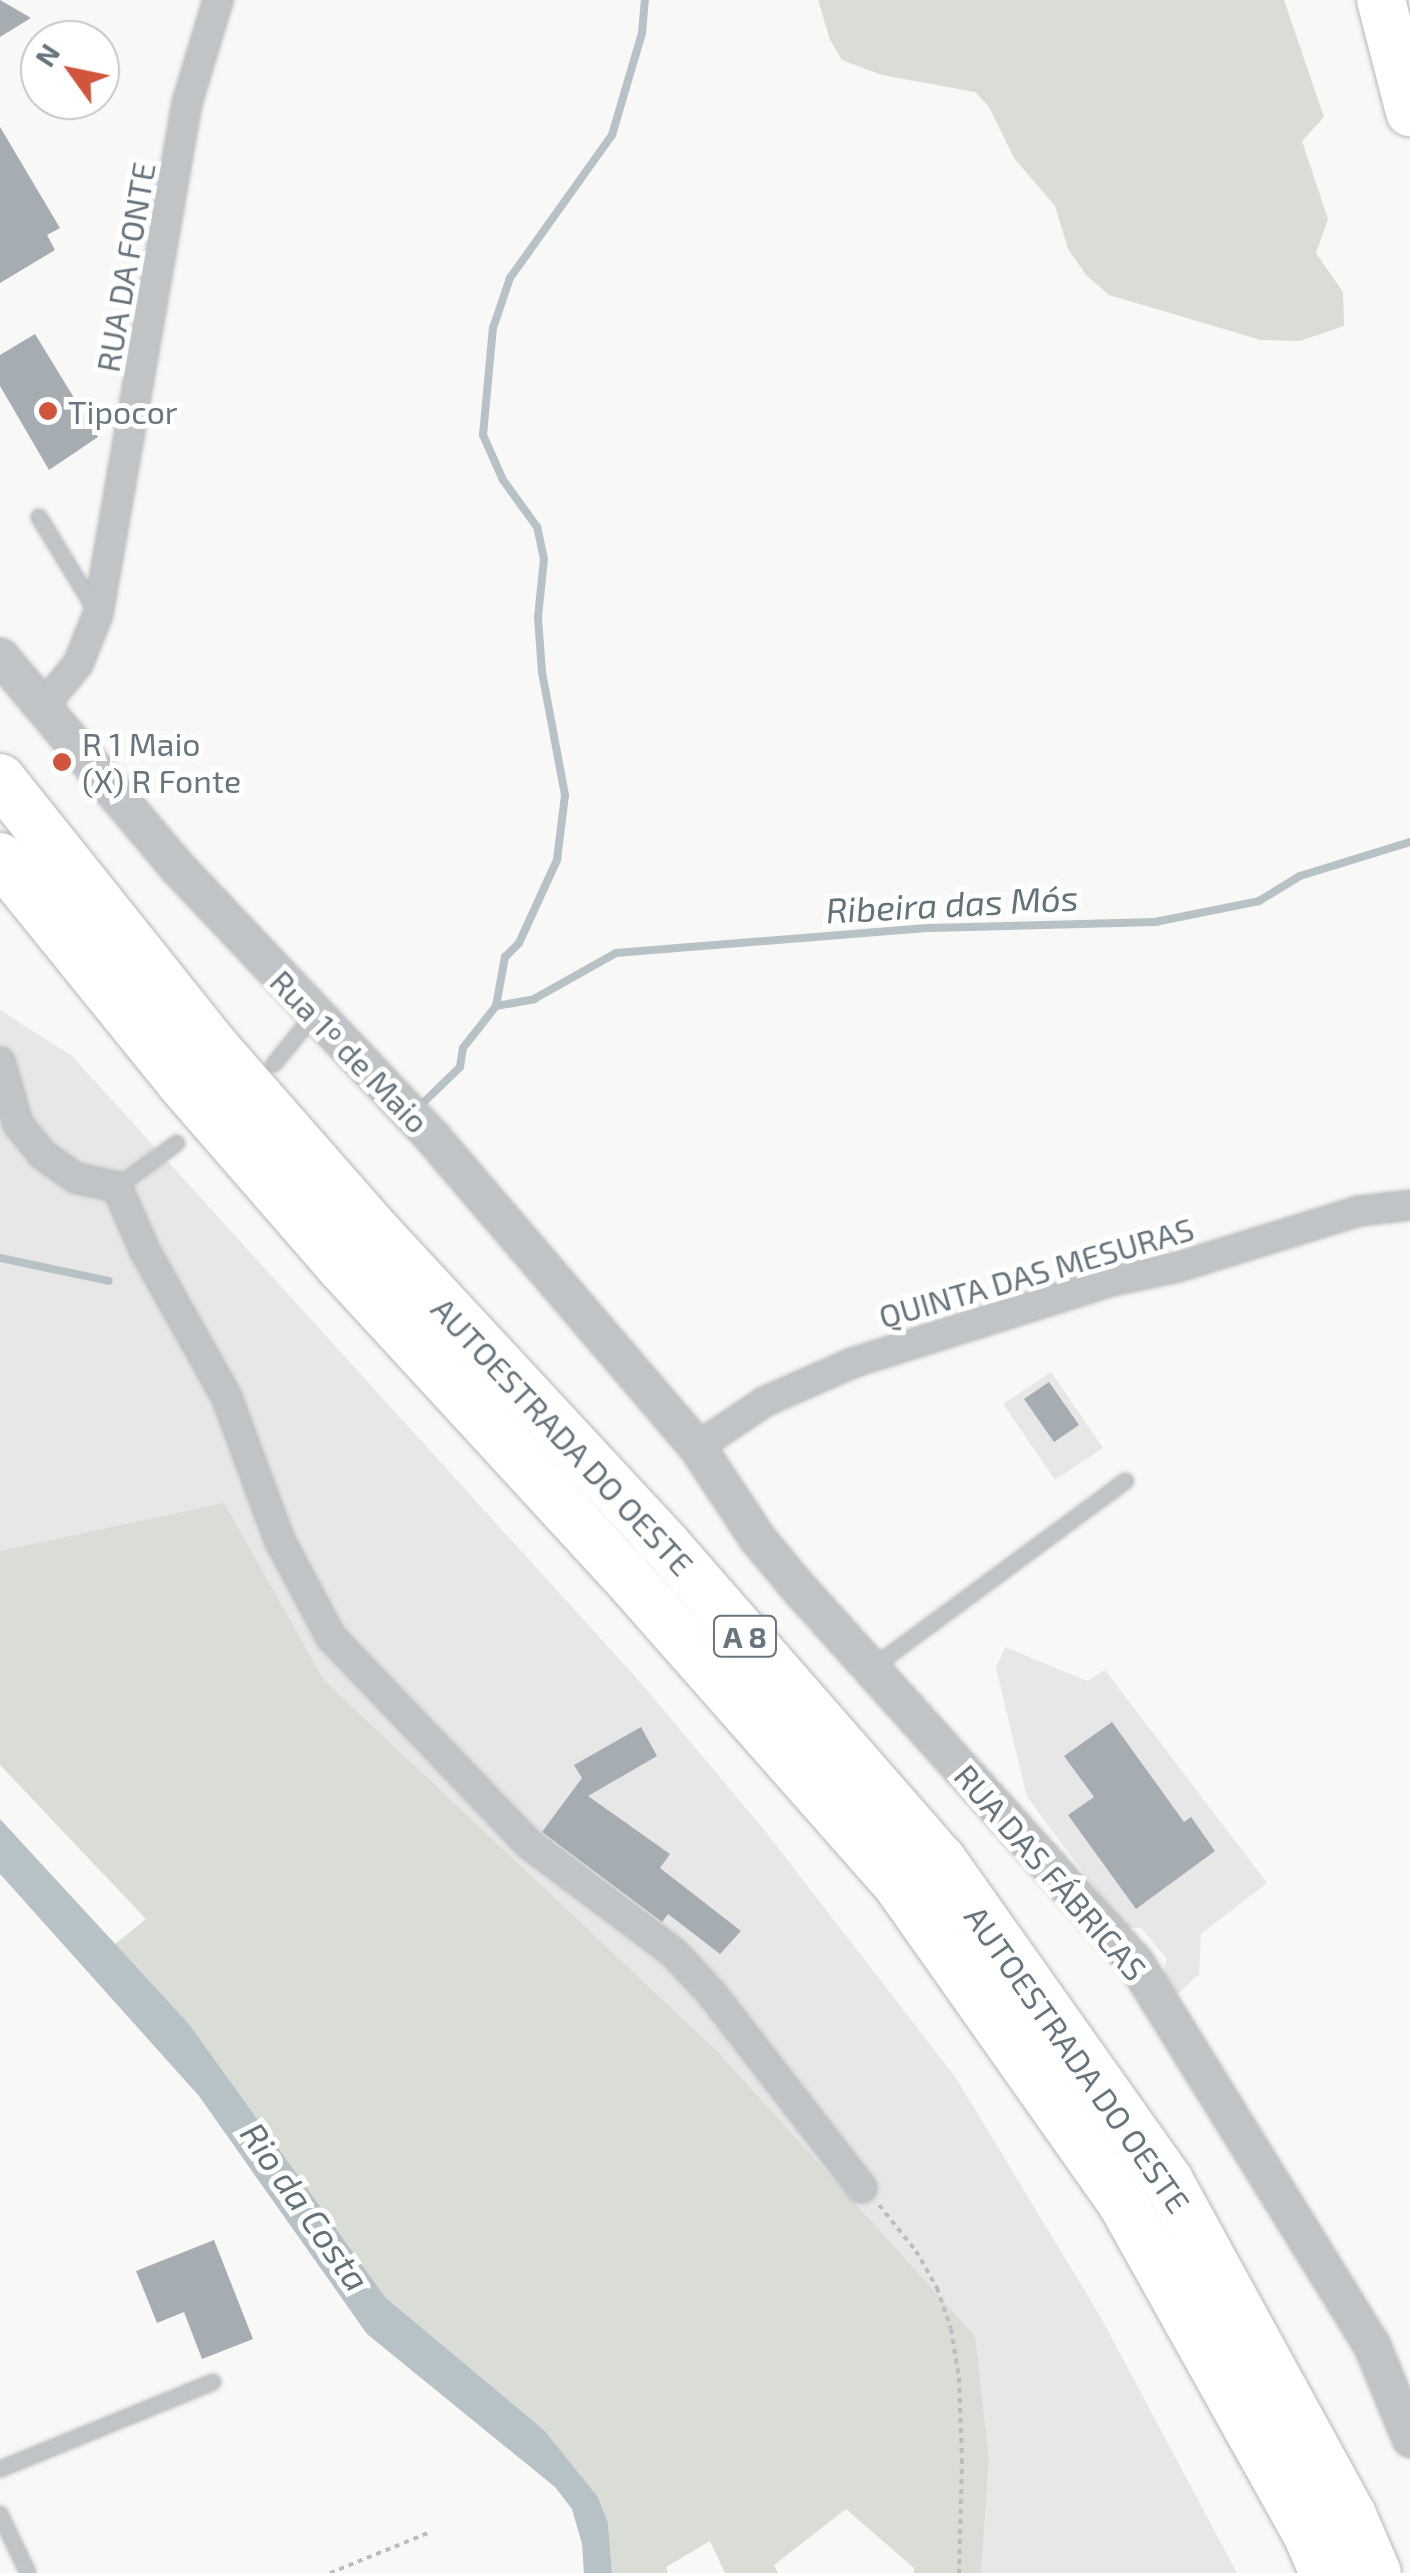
<!DOCTYPE html>
<html>
<head>
<meta charset="utf-8">
<style>
	body { margin:0 }
	#map { position:relative; width:1410px; height:2573px; overflow:hidden; background:#f8f8f6; font-family:"Exo 2",sans-serif }
	div>[style] { position:absolute }
	.built>* { inset:0; background:#e6e7e6 }
	.green>* { inset:0; background:#d9ddd6 }
	.water>* { inset:0; background:#b7c2c6 }
	.stream>* { height:8px; margin:-4px; padding:0 4px; transform-origin:4px; border-radius:4px; background:#b7c2c6 }
	.building>* { inset:0; background:#a5adb2 }
	.path>* { height:4px; margin-top:-2px; transform-origin:0; background:repeating-linear-gradient(90deg,#babdbf 0 5px,transparent 0 10px) }
	.roads { filter:drop-shadow(0 0 2px #b3b7ba) drop-shadow(0 0 2px #b3b7ba) }
	.service>* { height:14px; margin:-7px; padding:0 7px; transform-origin:7px; border-radius:7px; background:#c0c4c7 }
	.minor>* { height:28px; margin:-14px; padding:0 14px; transform-origin:14px; border-radius:14px; background:#c0c4c7 }
	.tertiary>* { height:35px; margin:-17.5px; padding:0 17.5px; transform-origin:17.5px; border-radius:17.5px; background:#c0c4c7 }
	.trunk>* { height:48px; margin:-24px; padding:0 24px; transform-origin:24px; border-radius:24px; background:#fff }
	.motorway>* { height:50px; margin:-25px; padding:0 25px; transform-origin:25px; border-radius:25px; background:#fff }
	.dots>* { width:28px; height:28px; translate:-50% -50%; box-sizing:border-box; border:5px solid #fff; border-radius:50% }
	span { translate:-50% -50%; white-space:nowrap; text-align:center; line-height:1.15; -webkit-text-stroke:10px #fff; paint-order:stroke }
	.shield-label span { padding:2px 8px; background:#fff; border:2px solid; border-radius:8px; -webkit-text-stroke-width:0 }
	.shield-label { font-size:30px; color:#66757e; font-weight:700 }
	.street-label { font-size:32px; color:#66757e }
	.poi-label { font-size:32px; color:#66757e }
	.left { translate:0 -50%; text-align:left }
	.water-label { font-size:35px; color:#617378; font-style:italic }
	.north { position:absolute; left:20px; top:20px; width:100px; height:100px; box-sizing:border-box; background:#fff; border:2px solid #c2c8cb; border-radius:50%; rotate:303deg; font-size:28px; font-weight:700; line-height:40px; text-align:center; color:#66757e }
	.north::after { content:''; display:block; margin:auto; width:35px; height:45px; background:#d1553d; clip-path:polygon(50% 0,100% 100%,50% 72%,0 100%) }
</style>
</head>
<body>
<div id="map">
	<div class="built">
		<div style="clip-path:polygon(0 1010px,72px 1056px,641px 1683px,765px 1831px,956px 2078px,1100px 2316px,1237px 2573px,981px 2573px,989px 2462px,717px 2051px,324px 1680px,224px 1504px,0 1551px)"></div>
		<div style="clip-path:polygon(1051px 1372px,1103px 1448px,1055px 1480px,1003px 1404px)"></div>
		<div style="clip-path:polygon(1005px 1647px,1087px 1681px,1105px 1670px,1267px 1883px,1201px 1934px,1199px 1974px,1178px 1994px,1162px 1976px,1167px 1959px,1141px 1928px,1125px 1928px,1027px 1797px,996px 1668px)"></div>
	</div>
	<div class="green">
		<div style="clip-path:polygon(818px 0,1284px 0,1324px 117px,1302px 141px,1328px 219px,1316px 253px,1343px 292px,1344px 326px,1300px 341px,1261px 340px,1109px 295px,1086px 275px,1068px 249px,1055px 206px,1014px 158px,989px 107px,975px 92px,882px 75px,842px 60px,830px 40px)"></div>
		<div style="clip-path:polygon(224px 1503px,324px 1680px,717px 2051px,975px 2336px,989px 2462px,981px 2573px,914px 2573px,914px 2568px,846px 2509px,774px 2565px,778px 2573px,725px 2573px,710px 2541px,666px 2567px,668px 2573px,612px 2573px,608px 2523px,598px 2497px,544px 2430px,386px 2298px,189px 2024px,115px 1944px,146px 1919px,0 1765px,0 1551px)"></div>
	</div>
	<div class="water">
		<div style="clip-path:polygon(0 1819px,189px 2024px,386px 2298px,544px 2430px,598px 2497px,608px 2523px,612px 2573px,584px 2573px,582px 2544px,572px 2509px,555px 2487px,367px 2334px,199px 2096px,0 1874px)"></div>
	</div>
	<div class="stream">
		<div style="left:496px;top:1006px;width:39px;rotate:-10deg"></div>
		<div style="left:534px;top:999px;width:94px;rotate:-29.3deg"></div>
		<div style="left:616px;top:953px;width:315px;rotate:-4.6deg"></div>
		<div style="left:930px;top:928px;width:225px;rotate:-1.5deg"></div>
		<div style="left:1155px;top:922px;width:106px;rotate:-11.4deg"></div>
		<div style="left:1259px;top:901px;width:48px;rotate:-31.4deg"></div>
		<div style="left:1300px;top:876px;width:115px;rotate:-17.2deg"></div>
		<div style="left:426px;top:1100px;width:47px;rotate:-44.1deg"></div>
		<div style="left:460px;top:1067px;width:19px;rotate:-81deg"></div>
		<div style="left:463px;top:1048px;width:53px;rotate:-51.8deg"></div>
		<div style="left:496px;top:1006px;width:50px;rotate:-79.6deg"></div>
		<div style="left:505px;top:957px;width:20px;rotate:-45deg"></div>
		<div style="left:519px;top:943px;width:91px;rotate:-65.4deg"></div>
		<div style="left:557px;top:860px;width:65px;rotate:-83deg"></div>
		<div style="left:565px;top:795px;width:125px;rotate:-100.6deg"></div>
		<div style="left:542px;top:672px;width:55px;rotate:-94.2deg"></div>
		<div style="left:538px;top:617px;width:58px;rotate:-84.1deg"></div>
		<div style="left:544px;top:559px;width:33px;rotate:-102deg"></div>
		<div style="left:537px;top:527px;width:58px;rotate:-125.9deg"></div>
		<div style="left:503px;top:480px;width:49px;rotate:-114deg"></div>
		<div style="left:483px;top:435px;width:107px;rotate:-84.7deg"></div>
		<div style="left:493px;top:328px;width:53px;rotate:-71.2deg"></div>
		<div style="left:510px;top:278px;width:176px;rotate:-54.5deg"></div>
		<div style="left:612px;top:135px;width:106px;rotate:-73.6deg"></div>
		<div style="left:642px;top:33px;width:33px;rotate:-85deg"></div>
		<div style="left:0;top:1258px;width:111px;rotate:11.9deg"></div>
	</div>
	<div class="building">
		<div style="clip-path:polygon(0 0,31px 18px,0 37px)"></div>
		<div style="clip-path:polygon(0 127px,60px 228px,47px 235px,55px 250px,0 283px)"></div>
		<div style="clip-path:polygon(35px 334px,98px 437px,49px 470px,0 386px,0 355px)"></div>
		<div style="clip-path:polygon(1049px 1382px,1079px 1425px,1054px 1442px,1024px 1399px)"></div>
		<div style="clip-path:polygon(1112px 1722px,1184px 1822px,1191px 1817px,1215px 1851px,1136px 1909px,1068px 1815px,1094px 1797px,1064px 1756px)"></div>
		<div style="clip-path:polygon(641px 1727px,657px 1756px,588px 1796px,670px 1854px,660px 1868px,741px 1931px,720px 1954px,668px 1914px,662px 1922px,542px 1832px,582px 1778px,574px 1765px)"></div>
		<div style="clip-path:polygon(214px 2240px,253px 2339px,202px 2359px,184px 2312px,157px 2323px,136px 2271px)"></div>
	</div>
	<div class="path">
		<div style="left:879px;top:2205px;width:59px;rotate:51.2deg"></div>
		<div style="left:916px;top:2251px;width:43px;rotate:60.4deg"></div>
		<div style="left:937px;top:2288px;width:43px;rotate:71.1deg"></div>
		<div style="left:951px;top:2329px;width:50px;rotate:80.7deg"></div>
		<div style="left:959px;top:2378px;width:81px;rotate:87.9deg"></div>
		<div style="left:962px;top:2459px;width:114px;rotate:91.5deg"></div>
		<div style="left:330px;top:2573px;width:106px;rotate:-22.2deg"></div>
	</div>
	<div class="roads">
		<div class="service">
			<div style="left:39px;top:517px;width:108px;rotate:58.7deg"></div>
			<div style="left:274px;top:1064px;width:63px;rotate:-50.8deg"></div>
			<div style="left:117px;top:1187px;width:74px;rotate:-36.3deg"></div>
			<div style="left:872px;top:1668px;width:315px;rotate:-36.4deg"></div>
			<div style="left:0;top:2469px;width:230px;rotate:-22.2deg"></div>
			<div style="left:0;top:2514px;width:65px;rotate:64.6deg"></div>
		</div>
		<div class="minor">
			<div style="left:41px;top:709px;width:58px;rotate:-50.6deg"></div>
			<div style="left:78px;top:664px;width:54px;rotate:-68.2deg"></div>
			<div style="left:98px;top:614px;width:519px;rotate:-80.12deg"></div>
			<div style="left:187px;top:103px;width:108px;rotate:-73.2deg"></div>
			<div style="left:0;top:1062px;width:65px;rotate:73.8deg"></div>
			<div style="left:18px;top:1124px;width:40px;rotate:51deg"></div>
			<div style="left:43px;top:1155px;width:40px;rotate:34.9deg"></div>
			<div style="left:76px;top:1178px;width:42px;rotate:12.4deg"></div>
			<div style="left:117px;top:1187px;width:70px;rotate:66.4deg"></div>
			<div style="left:145px;top:1251px;width:168px;rotate:60.8deg"></div>
			<div style="left:227px;top:1398px;width:153px;rotate:69.7deg"></div>
			<div style="left:280px;top:1541px;width:109px;rotate:62deg"></div>
			<div style="left:331px;top:1637px;width:286px;rotate:46.3deg"></div>
			<div style="left:529px;top:1844px;width:181px;rotate:36.9deg"></div>
			<div style="left:674px;top:1953px;width:56px;rotate:47.2deg"></div>
			<div style="left:712px;top:1994px;width:245px;rotate:52.3deg"></div>
			<div style="left:697px;top:1447px;width:83px;rotate:-33.7deg"></div>
			<div style="left:766px;top:1401px;width:94px;rotate:-23.8deg"></div>
			<div style="left:852px;top:1363px;width:277px;rotate:-17.5deg"></div>
			<div style="left:1116px;top:1280px;width:63px;rotate:-11.8deg"></div>
			<div style="left:1178px;top:1267px;width:189px;rotate:-17.2deg"></div>
			<div style="left:1359px;top:1211px;width:51px;rotate:-6.7deg"></div>
		</div>
		<div class="tertiary">
			<div style="left:0;top:656px;width:277px;rotate:50deg"></div>
			<div style="left:178px;top:868px;width:371px;rotate:46.6deg"></div>
			<div style="left:433px;top:1138px;width:406px;rotate:49.5deg"></div>
			<div style="left:697px;top:1447px;width:109px;rotate:56.6deg"></div>
			<div style="left:757px;top:1538px;width:61px;rotate:50.3deg"></div>
			<div style="left:796px;top:1585px;width:507px;rotate:48.04deg"></div>
			<div style="left:1135px;top:1962px;width:451px;rotate:58.3deg"></div>
			<div style="left:1372px;top:2346px;width:100px;rotate:67.6deg"></div>
		</div>
		<div class="trunk">
			<div style="left:1381px;top:0;width:116px;rotate:75.5deg"></div>
		</div>
		<div class="motorway">
			<div style="left:0;top:779px;width:343px;rotate:51.4deg"></div>
			<div style="left:214px;top:1047px;width:247px;rotate:48.8deg"></div>
			<div style="left:377px;top:1233px;width:422px;rotate:47.2deg"></div>
			<div style="left:664px;top:1543px;width:421px;rotate:48.9deg"></div>
			<div style="left:941px;top:1860px;width:393px;rotate:54.7deg"></div>
			<div style="left:1168px;top:2181px;width:381px;rotate:61.3deg"></div>
			<div style="left:1351px;top:2515px;width:63px;rotate:66.7deg"></div>
			<div style="left:0;top:858px;width:289px;rotate:51deg"></div>
			<div style="left:182px;top:1083px;width:242px;rotate:49deg"></div>
			<div style="left:341px;top:1266px;width:413px;rotate:47.4deg"></div>
			<div style="left:621px;top:1570px;width:422px;rotate:48.6deg"></div>
			<div style="left:900px;top:1887px;width:387px;rotate:54.8deg"></div>
			<div style="left:1123px;top:2203px;width:379px;rotate:60.8deg"></div>
			<div style="left:1308px;top:2534px;width:43px;rotate:66.4deg"></div>
		</div>
	</div>
	<div class="dots">
		<div style="left:48px;top:411px;background:#d1553d"></div>
		<div style="left:62px;top:762px;background:#d1553d"></div>
	</div>
	<div class="shield-label">
		<span style="left:745px;top:1636px">A 8</span>
	</div>
	<div class="street-label">
		<span style="left:125px;top:267px;rotate:-80deg">RUA DA FONTE</span>
		<span style="left:350px;top:1051px;rotate:46deg">Rua 1º de Maio</span>
		<span style="left:1036px;top:1272px;rotate:-16deg">QUINTA DAS MESURAS</span>
		<span style="left:563px;top:1436px;rotate:47deg">AUTOESTRADA DO OESTE</span>
		<span style="left:1051px;top:1872px;rotate:49deg">RUA DAS FÁBRICAS</span>
		<span style="left:1078px;top:2059px;rotate:55deg">AUTOESTRADA DO OESTE</span>
	</div>
	<div class="poi-label">
		<span class="left" style="left:68px;top:411px">Tipocor</span>
		<span class="left" style="left:82px;top:762px">R 1 Maio<br>(X) R Fonte</span>
	</div>
	<div class="water-label">
		<span style="left:952px;top:903px;rotate:-3deg">Ribeira das Mós</span>
		<span style="left:306px;top:2206px;rotate:55deg">Rio da Costa</span>
	</div>
	<div class="north">N</div>
</div>
</body>
</html>
